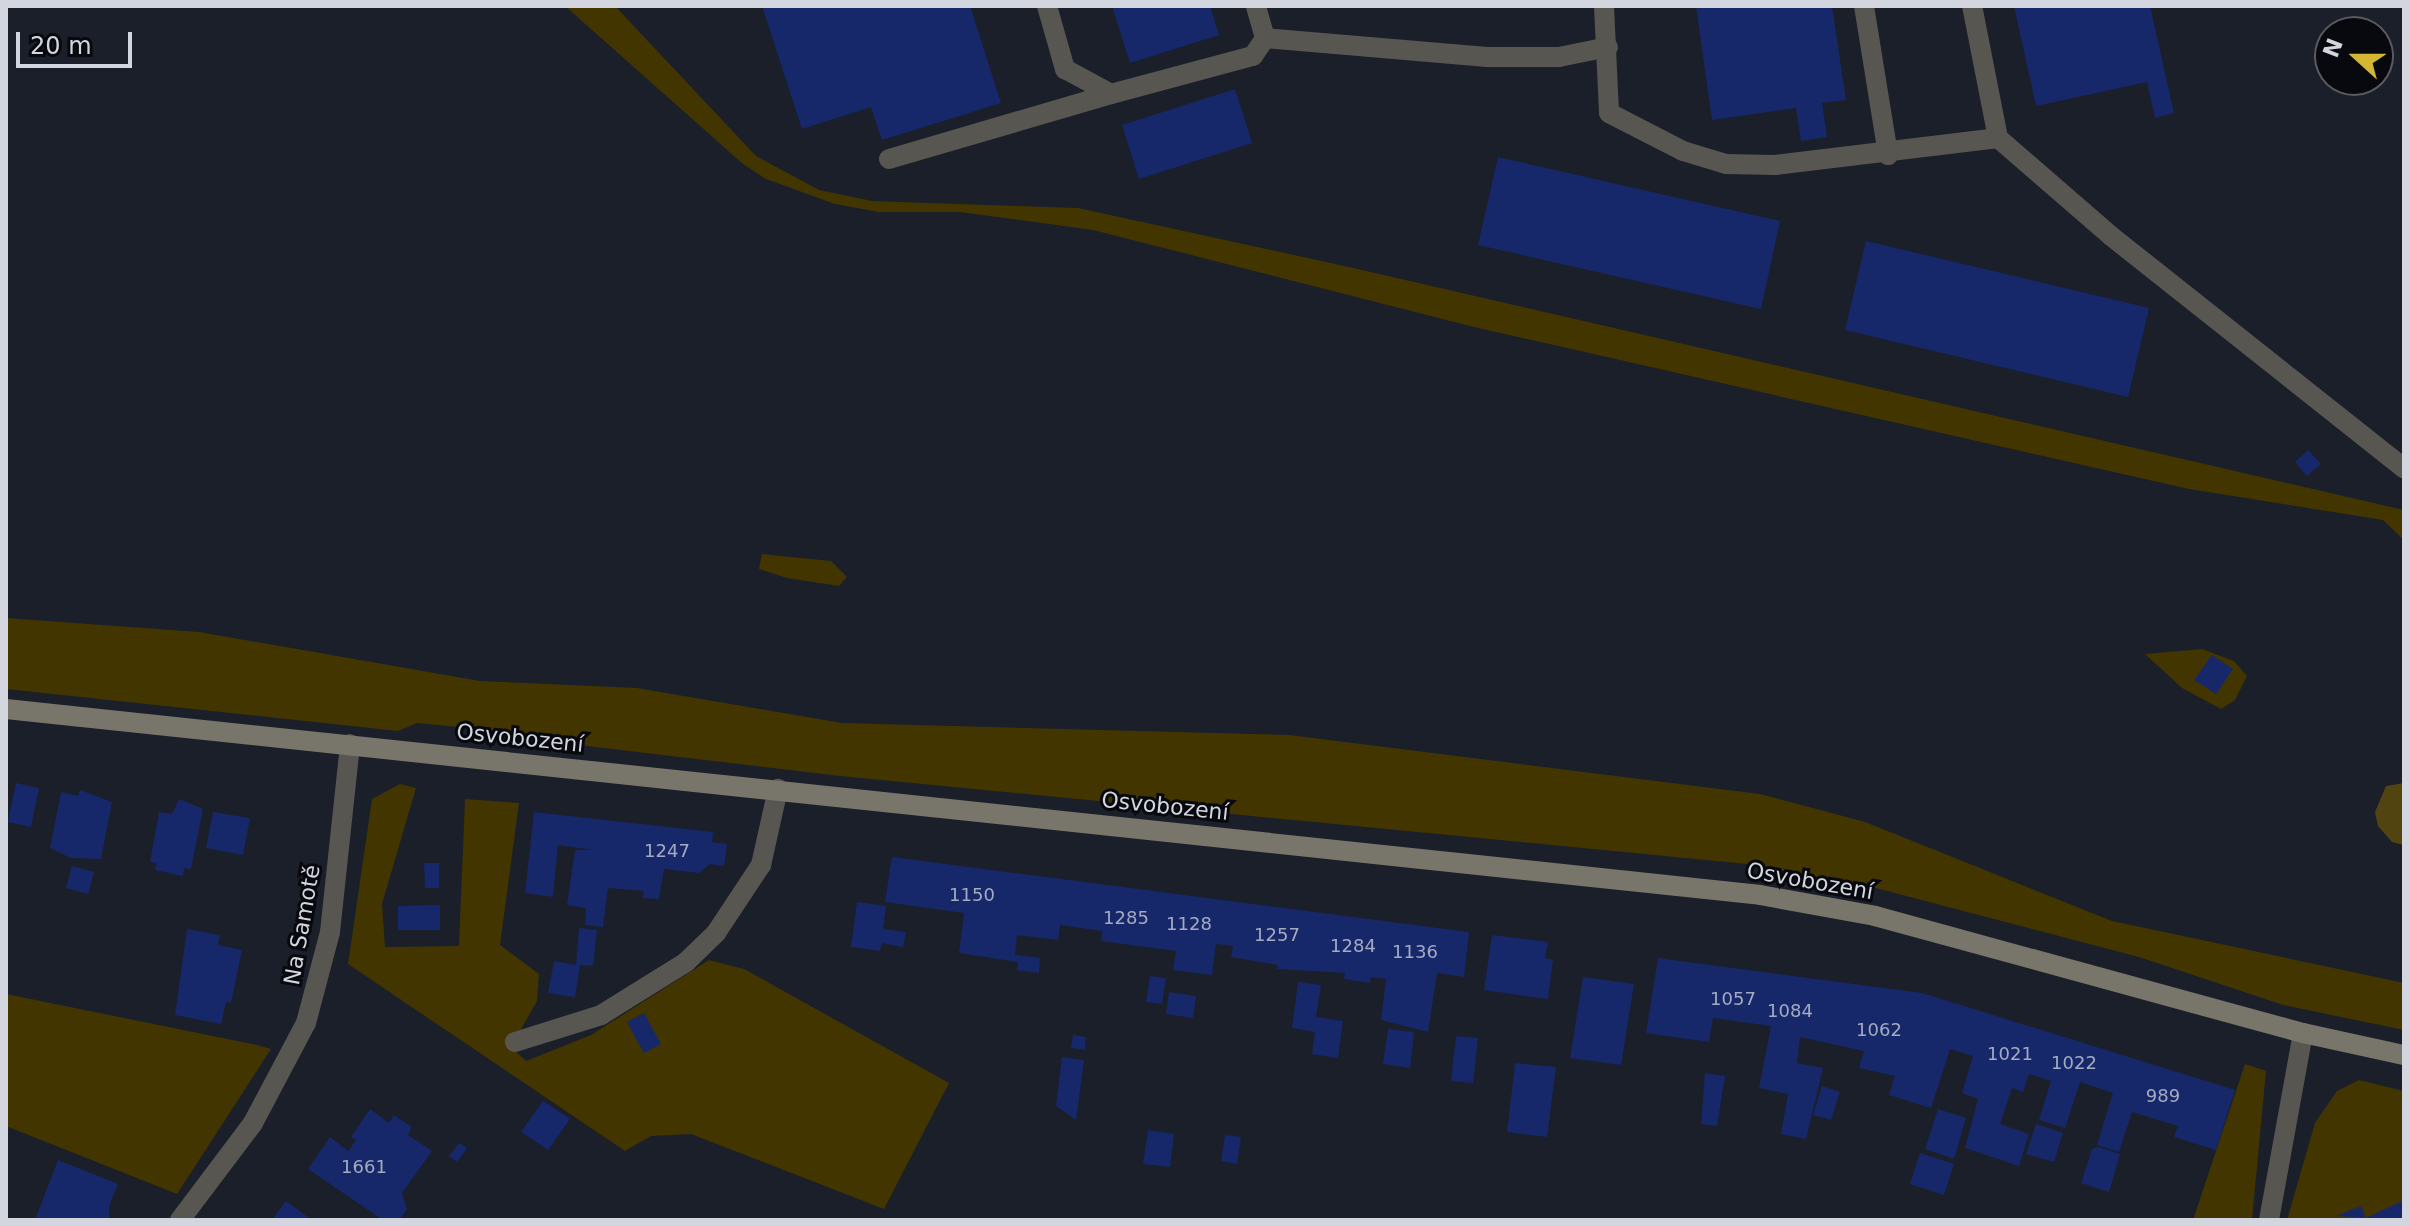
<!DOCTYPE html>
<html>
<head>
<meta charset="utf-8">
<style>
	body { margin:0 }
	#map { position:relative; width:2410px; height:1226px; overflow:hidden; background:#1a1f2a; font-family:"DejaVu Sans",sans-serif }
	div>[style] { position:absolute }
	.green>* { inset:0; background:#423500 }
	.forest>* { inset:0; background:#514410 }
	.building>* { inset:0; background:#16286a }
	.service>* { height:20px; margin:-10px; padding:0 10px; transform-origin:10px; border-radius:10px; background:#585650 }
	.minor>* { height:20px; margin:-10px; padding:0 10px; transform-origin:10px; border-radius:10px; background:#585650 }
	.secondary>* { height:20px; margin:-10px; padding:0 10px; transform-origin:10px; border-radius:10px; background:#78756b }
	span { translate:-50% -50%; white-space:nowrap; text-align:center; line-height:1.15; -webkit-text-stroke:6px #07090e; paint-order:stroke }
	.number-label { font-size:18px; color:#a4aac1 }
	.number-label span { -webkit-text-stroke-width:0 }
	.street-label { font-size:22px; color:#d3d6de }
	.frame { position:absolute; inset:0; border:8px solid #d3d6de; pointer-events:none }
	.north { position:absolute; left:2314px; top:16px; width:80px; height:80px; box-sizing:border-box; background:#07090e; border:2px solid #595b61; border-radius:50%; rotate:291deg; font-size:22px; font-weight:700; line-height:32px; text-align:center; color:#d3d6de }
	.north::after { content:''; display:block; margin:auto; width:28px; height:36px; background:#d5b534; clip-path:polygon(50% 0,100% 100%,50% 72%,0 100%) }
	.scale { position:absolute; left:16px; top:32px; width:116px; height:36px; box-sizing:border-box; border:4px solid #d3d6de; border-top:0; padding-left:10px; font-size:24px; line-height:28px; white-space:nowrap; color:#d3d6de; -webkit-text-stroke:6px #07090e; paint-order:stroke }
</style>
</head>
<body>
<div id="map">
	<div class="green">
		<div style="clip-path:polygon(565px 6px,615px 6px,756px 156px,819px 190px,872px 201px,1078px 208px,1349px 267px,2404px 510px,2404px 540px,2383px 520px,2189px 489px,1474px 327px,1093px 230px,960px 212px,879px 212px,835px 204px,766px 179px,743px 164px)"></div>
		<div style="clip-path:polygon(762px 554px,831px 561px,847px 577px,839px 586px,787px 578px,759px 569px)"></div>
		<div style="clip-path:polygon(6px 618px,199px 632px,480px 681px,637px 688px,842px 723px,1289px 735px,1760px 794px,1865px 822px,2112px 921px,2404px 983px,2404px 1030px,2283px 1005px,2139px 957px,1872px 887px,1747px 864px,840px 776px,553px 742px,535px 734px,417px 723px,398px 731px,6px 689px)"></div>
		<div style="clip-path:polygon(2202px 649px,2234px 661px,2247px 676px,2235px 700px,2221px 709px,2182px 688px,2145px 654px)"></div>
		<div style="clip-path:polygon(400px 784px,416px 788px,382px 904px,385px 947px,459px 946px,465px 799px,519px 803px,500px 945px,539px 974px,537px 1001px,511px 1047px,526px 1061px,591px 1035px,709px 960px,744px 969px,949px 1083px,884px 1209px,691px 1134px,651px 1136px,625px 1151px,348px 964px,372px 799px)"></div>
		<div style="clip-path:polygon(6px 994px,257px 1045px,271px 1049px,177px 1194px,6px 1126px)"></div>
		<div style="clip-path:polygon(2245px 1064px,2266px 1071px,2252px 1220px,2193px 1220px)"></div>
		<div style="clip-path:polygon(2359px 1080px,2404px 1091px,2404px 1220px,2287px 1220px,2315px 1123px,2337px 1091px)"></div>
	</div>
	<div class="forest">
		<div style="clip-path:polygon(2404px 783px,2404px 845px,2392px 842px,2378px 826px,2375px 812px,2386px 786px)"></div>
	</div>
	<div class="building">
		<div style="clip-path:polygon(762px 6px,970px 6px,1001px 103px,882px 140px,871px 107px,802px 129px)"></div>
		<div style="clip-path:polygon(1112px 6px,1210px 6px,1219px 35px,1130px 63px)"></div>
		<div style="clip-path:polygon(1696px 6px,1832px 6px,1846px 100px,1822px 103px,1827px 137px,1801px 141px,1796px 108px,1712px 120px)"></div>
		<div style="clip-path:polygon(2014px 6px,2150px 6px,2174px 113px,2155px 118px,2147px 82px,2036px 106px)"></div>
		<div style="clip-path:polygon(1235px 89px,1252px 143px,1139px 179px,1122px 125px)"></div>
		<div style="clip-path:polygon(1498px 157px,1780px 221px,1761px 309px,1478px 245px)"></div>
		<div style="clip-path:polygon(1866px 241px,2149px 308px,2128px 397px,1845px 330px)"></div>
		<div style="clip-path:polygon(2308px 450px,2321px 464px,2307px 476px,2295px 462px)"></div>
		<div style="clip-path:polygon(2212px 655px,2233px 669px,2216px 694px,2194px 680px)"></div>
		<div style="clip-path:polygon(16px 783px,39px 788px,31px 827px,8px 822px)"></div>
		<div style="clip-path:polygon(80px 790px,112px 802px,101px 859px,71px 858px,50px 848px,61px 792px,78px 796px)"></div>
		<div style="clip-path:polygon(179px 799px,203px 809px,191px 869px,184px 868px,183px 876px,155px 870px,157px 863px,150px 862px,159px 812px,172px 814px)"></div>
		<div style="clip-path:polygon(213px 812px,250px 818px,243px 855px,206px 848px)"></div>
		<div style="clip-path:polygon(534px 812px,713px 832px,712px 842px,727px 844px,724px 866px,710px 864px,699px 873px,664px 869px,659px 899px,643px 898px,644px 891px,608px 888px,603px 927px,585px 925px,586px 908px,567px 905px,575px 850px,594px 850px,558px 845px,553px 897px,525px 893px)"></div>
		<div style="clip-path:polygon(892px 857px,1469px 932px,1464px 977px,1437px 973px,1428px 1032px,1381px 1020px,1386px 979px,1371px 977px,1370px 983px,1344px 979px,1345px 973px,1277px 969px,1278px 965px,1231px 957px,1233px 946px,1216px 944px,1212px 975px,1173px 970px,1176px 951px,1101px 941px,1102px 931px,1060px 925px,1058px 940px,1017px 935px,1015px 955px,1040px 958px,1039px 973px,1017px 970px,1018px 962px,959px 953px,964px 913px,885px 902px)"></div>
		<div style="clip-path:polygon(424px 863px,439px 863px,439px 888px,425px 888px)"></div>
		<div style="clip-path:polygon(72px 866px,94px 872px,88px 894px,66px 888px)"></div>
		<div style="clip-path:polygon(857px 902px,886px 906px,883px 929px,906px 932px,903px 947px,882px 943px,880px 951px,851px 947px)"></div>
		<div style="clip-path:polygon(440px 905px,440px 930px,398px 930px,398px 906px)"></div>
		<div style="clip-path:polygon(579px 928px,597px 930px,593px 966px,580px 965px,575px 997px,548px 993px,554px 961px,576px 965px)"></div>
		<div style="clip-path:polygon(187px 929px,220px 935px,218px 945px,242px 950px,231px 1003px,226px 1002px,221px 1024px,175px 1015px)"></div>
		<div style="clip-path:polygon(1492px 935px,1548px 942px,1545px 958px,1553px 960px,1548px 999px,1484px 990px)"></div>
		<div style="clip-path:polygon(1658px 958px,1922px 993px,2235px 1090px,2216px 1150px,2174px 1137px,2178px 1126px,2132px 1112px,2119px 1152px,2097px 1145px,2113px 1093px,2080px 1082px,2065px 1128px,2039px 1120px,2051px 1081px,2029px 1074px,2023px 1092px,2012px 1088px,2000px 1124px,2029px 1134px,2019px 1166px,1965px 1148px,1978px 1099px,1962px 1093px,1973px 1056px,1950px 1049px,1931px 1108px,1889px 1095px,1895px 1076px,1859px 1068px,1864px 1051px,1800px 1037px,1797px 1063px,1823px 1068px,1806px 1139px,1781px 1134px,1788px 1094px,1759px 1088px,1771px 1026px,1713px 1018px,1709px 1042px,1646px 1033px)"></div>
		<div style="clip-path:polygon(1150px 976px,1166px 978px,1162px 1004px,1146px 1002px)"></div>
		<div style="clip-path:polygon(1583px 977px,1634px 984px,1621px 1065px,1570px 1058px)"></div>
		<div style="clip-path:polygon(1298px 982px,1321px 985px,1316px 1017px,1343px 1021px,1338px 1058px,1312px 1054px,1315px 1032px,1292px 1028px)"></div>
		<div style="clip-path:polygon(1169px 992px,1196px 996px,1193px 1018px,1166px 1014px)"></div>
		<div style="clip-path:polygon(644px 1013px,661px 1044px,644px 1053px,627px 1022px)"></div>
		<div style="clip-path:polygon(1388px 1029px,1414px 1032px,1410px 1068px,1383px 1064px)"></div>
		<div style="clip-path:polygon(1073px 1035px,1086px 1037px,1085px 1050px,1071px 1048px)"></div>
		<div style="clip-path:polygon(1456px 1036px,1478px 1038px,1473px 1083px,1451px 1081px)"></div>
		<div style="clip-path:polygon(1062px 1057px,1084px 1060px,1076px 1120px,1056px 1106px)"></div>
		<div style="clip-path:polygon(1515px 1063px,1556px 1067px,1547px 1137px,1507px 1132px)"></div>
		<div style="clip-path:polygon(1705px 1073px,1725px 1076px,1717px 1126px,1701px 1124px)"></div>
		<div style="clip-path:polygon(1822px 1086px,1840px 1092px,1831px 1120px,1813px 1115px)"></div>
		<div style="clip-path:polygon(543px 1101px,570px 1119px,548px 1150px,521px 1132px)"></div>
		<div style="clip-path:polygon(370px 1109px,389px 1123px,394px 1115px,412px 1127px,408px 1135px,432px 1151px,402px 1193px,407px 1209px,399px 1220px,383px 1220px,308px 1169px,330px 1137px,348px 1151px,356px 1140px,351px 1137px)"></div>
		<div style="clip-path:polygon(1938px 1109px,1966px 1118px,1954px 1159px,1925px 1149px)"></div>
		<div style="clip-path:polygon(2036px 1124px,2063px 1133px,2054px 1162px,2026px 1154px)"></div>
		<div style="clip-path:polygon(1148px 1130px,1174px 1134px,1170px 1167px,1143px 1164px)"></div>
		<div style="clip-path:polygon(1225px 1135px,1241px 1137px,1237px 1164px,1221px 1161px)"></div>
		<div style="clip-path:polygon(459px 1143px,467px 1148px,457px 1162px,449px 1156px)"></div>
		<div style="clip-path:polygon(2098px 1147px,2120px 1154px,2109px 1192px,2081px 1183px,2092px 1149px)"></div>
		<div style="clip-path:polygon(1920px 1153px,1954px 1164px,1944px 1195px,1910px 1184px)"></div>
		<div style="clip-path:polygon(58px 1160px,118px 1184px,109px 1206px,110px 1220px,35px 1220px)"></div>
		<div style="clip-path:polygon(2404px 1200px,2404px 1220px,2336px 1216px,2361px 1206px,2366px 1218px)"></div>
		<div style="clip-path:polygon(286px 1201px,312px 1220px,272px 1220px)"></div>
	</div>
	<div class="service">
		<div style="left:1047px;top:6px;width:66px;rotate:74.1deg"></div>
		<div style="left:1065px;top:69px;width:52px;rotate:28.5deg"></div>
		<div style="left:1111px;top:94px;width:147px;rotate:-15deg"></div>
		<div style="left:1253px;top:56px;width:22px;rotate:-56deg"></div>
		<div style="left:1265px;top:38px;width:33px;rotate:-106deg"></div>
		<div style="left:1604px;top:6px;width:107px;rotate:87.3deg"></div>
		<div style="left:1609px;top:113px;width:83px;rotate:27.2deg"></div>
		<div style="left:1683px;top:151px;width:45px;rotate:16.8deg"></div>
		<div style="left:1726px;top:164px;width:49px;rotate:1.2deg"></div>
		<div style="left:1775px;top:165px;width:225px;rotate:-6.9deg"></div>
		<div style="left:1998px;top:138px;width:135px;rotate:-101.1deg"></div>
		<div style="left:1864px;top:6px;width:151px;rotate:80.8deg"></div>
		<div style="left:1265px;top:38px;width:223px;rotate:4.9deg"></div>
		<div style="left:1487px;top:57px;width:72px"></div>
		<div style="left:1559px;top:57px;width:50px;rotate:-11.5deg"></div>
		<div style="left:1998px;top:138px;width:150px;rotate:40.9deg"></div>
		<div style="left:2111px;top:236px;width:374px;rotate:38.4deg"></div>
		<div style="left:889px;top:159px;width:231px;rotate:-16.3deg"></div>
		<div style="left:515px;top:1042px;width:90px;rotate:-17.4deg"></div>
		<div style="left:601px;top:1015px;width:100px;rotate:-31.9deg"></div>
		<div style="left:686px;top:962px;width:42px;rotate:-44deg"></div>
		<div style="left:716px;top:933px;width:82px;rotate:-56.5deg"></div>
		<div style="left:761px;top:865px;width:78px;rotate:-77.4deg"></div>
	</div>
	<div class="minor">
		<div style="left:180px;top:1220px;width:121px;rotate:-53deg"></div>
		<div style="left:253px;top:1123px;width:113px;rotate:-62.1deg"></div>
		<div style="left:306px;top:1023px;width:94px;rotate:-75.2deg"></div>
		<div style="left:330px;top:932px;width:189px;rotate:-83.9deg"></div>
		<div style="left:2269px;top:1220px;width:190px;rotate:-79.7deg"></div>
	</div>
	<div class="secondary">
		<div style="left:6px;top:709px;width:1764px;rotate:6.05deg"></div>
		<div style="left:1760px;top:895px;width:117px;rotate:10.3deg"></div>
		<div style="left:1875px;top:916px;width:444px;rotate:15.3deg"></div>
		<div style="left:2303px;top:1033px;width:103px;rotate:12.3deg"></div>
	</div>
	<div class="number-label">
		<span style="left:667px;top:851px">1247</span>
		<span style="left:972px;top:895px">1150</span>
		<span style="left:1126px;top:918px">1285</span>
		<span style="left:1189px;top:924px">1128</span>
		<span style="left:1277px;top:935px">1257</span>
		<span style="left:1353px;top:946px">1284</span>
		<span style="left:1415px;top:952px">1136</span>
		<span style="left:1733px;top:999px">1057</span>
		<span style="left:1790px;top:1011px">1084</span>
		<span style="left:1879px;top:1030px">1062</span>
		<span style="left:2010px;top:1054px">1021</span>
		<span style="left:2074px;top:1063px">1022</span>
		<span style="left:2163px;top:1096px">989</span>
		<span style="left:364px;top:1167px">1661</span>
	</div>
	<div class="street-label">
		<span style="left:520px;top:738px;rotate:6deg">Osvobození</span>
		<span style="left:1165px;top:806px;rotate:6deg">Osvobození</span>
		<span style="left:1810px;top:881px;rotate:10deg">Osvobození</span>
		<span style="left:302px;top:925px;rotate:-80deg">Na Samotě</span>
	</div>
	<div class="frame"></div>
	<div class="north">N</div>
	<div class="scale">20 m</div>
</div>
</body>
</html>
